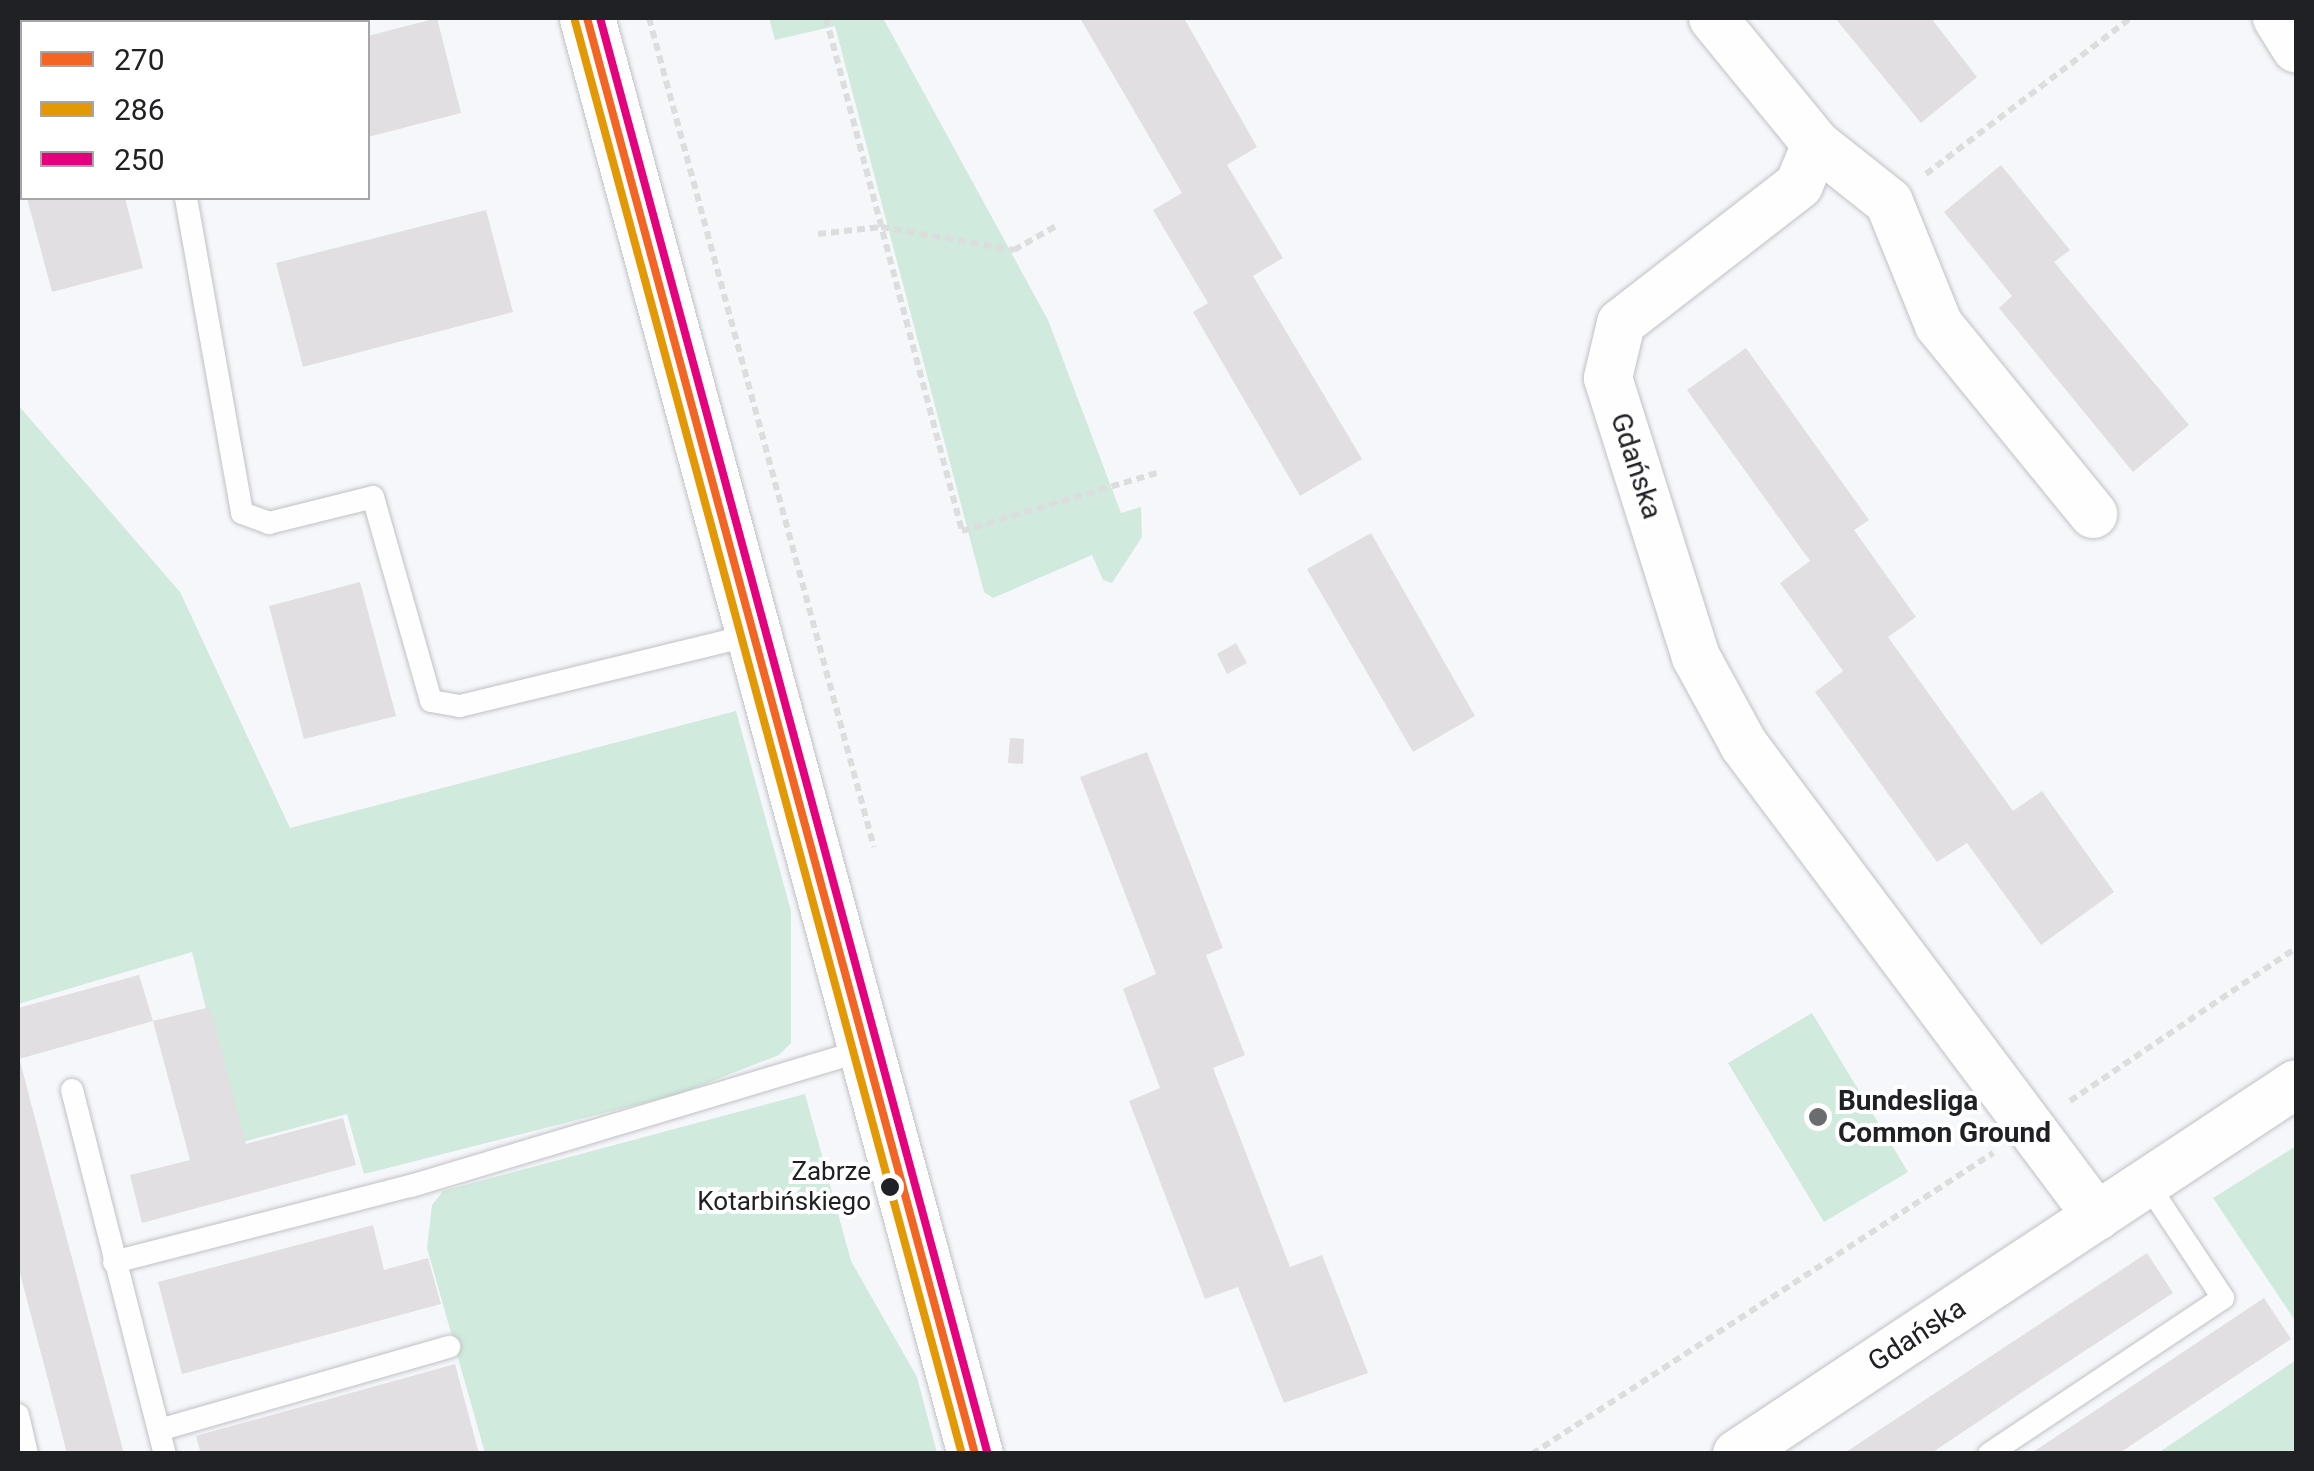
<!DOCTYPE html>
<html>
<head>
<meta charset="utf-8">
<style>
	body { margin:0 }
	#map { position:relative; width:2314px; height:1471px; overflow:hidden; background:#f6f7fb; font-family:Roboto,sans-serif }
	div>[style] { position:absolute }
	.green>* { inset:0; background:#d0eadd }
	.building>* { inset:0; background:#e1dfe2 }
	.path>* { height:6px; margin-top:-3px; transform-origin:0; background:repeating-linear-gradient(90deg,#dcdddd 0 8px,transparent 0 13px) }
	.roads { filter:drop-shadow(0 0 2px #c0c1c5) drop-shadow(0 0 2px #c0c1c5) }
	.service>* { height:22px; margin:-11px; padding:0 11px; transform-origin:11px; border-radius:11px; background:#fefefe }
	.minor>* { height:48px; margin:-24px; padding:0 24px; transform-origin:24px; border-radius:24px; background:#fefefe }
	.tertiary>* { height:55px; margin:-27.5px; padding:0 27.5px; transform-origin:27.5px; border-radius:27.5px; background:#fefefe }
	.bus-1>* { height:8px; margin:-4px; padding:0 4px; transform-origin:4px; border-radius:4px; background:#f26522 }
	.bus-2>* { height:8px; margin:-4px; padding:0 4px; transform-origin:4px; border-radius:4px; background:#e29904 }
	.bus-3>* { height:8px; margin:-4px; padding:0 4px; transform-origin:4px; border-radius:4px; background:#e5007d }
	.dots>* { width:28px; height:28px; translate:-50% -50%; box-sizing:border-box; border:5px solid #fff; border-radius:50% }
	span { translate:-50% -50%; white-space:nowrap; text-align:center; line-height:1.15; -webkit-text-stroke:8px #fff; paint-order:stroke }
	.bus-label { font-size:26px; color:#202125 }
	.right { translate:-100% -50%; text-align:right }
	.street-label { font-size:28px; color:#202125 }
	.poi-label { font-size:28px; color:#202125; font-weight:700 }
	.left { translate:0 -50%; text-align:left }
	.frame { position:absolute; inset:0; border:20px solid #202125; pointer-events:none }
	.legend { position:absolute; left:20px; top:20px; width:350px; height:180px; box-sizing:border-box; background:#fff; border:2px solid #a6a6a8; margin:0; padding:12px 18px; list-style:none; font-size:30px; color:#202125 }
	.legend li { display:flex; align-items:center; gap:20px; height:50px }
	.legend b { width:50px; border:2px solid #a6a6a8 }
</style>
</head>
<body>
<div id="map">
	<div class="green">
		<div style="clip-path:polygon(769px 18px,883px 18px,1048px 320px,1121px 513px,1141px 507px,1142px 537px,1112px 583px,1103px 580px,1092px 555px,993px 598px,984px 592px,835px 26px,775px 40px)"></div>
		<div style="clip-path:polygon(18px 405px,180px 592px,290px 828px,736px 711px,791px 911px,791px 1043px,779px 1055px,679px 1094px,364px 1174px,347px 1114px,239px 1143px,192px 952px,18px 1004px)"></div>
		<div style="clip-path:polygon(1812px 1013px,1908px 1172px,1824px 1222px,1728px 1063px)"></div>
		<div style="clip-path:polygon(805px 1094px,851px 1261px,917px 1377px,937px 1453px,485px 1453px,427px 1248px,432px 1205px,443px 1191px)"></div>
		<div style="clip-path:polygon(2296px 1146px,2296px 1322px,2213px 1198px)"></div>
		<div style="clip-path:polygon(2296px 1360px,2296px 1453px,2158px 1453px)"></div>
	</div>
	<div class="building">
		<div style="clip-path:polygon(437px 18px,461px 113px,368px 137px,368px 36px)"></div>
		<div style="clip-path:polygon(1080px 18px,1184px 18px,1257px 147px,1227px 165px,1283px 258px,1253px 276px,1362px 459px,1300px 496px,1193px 312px,1208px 303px,1153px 210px,1182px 193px)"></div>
		<div style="clip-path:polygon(1835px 18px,1931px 18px,1977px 77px,1921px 123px)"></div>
		<div style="clip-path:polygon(2001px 165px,2070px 250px,2054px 262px,2189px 425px,2133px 472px,1999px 308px,2012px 296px,1944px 212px)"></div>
		<div style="clip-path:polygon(27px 198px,125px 198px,143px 268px,52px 292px)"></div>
		<div style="clip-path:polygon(486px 210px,513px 312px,303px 367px,276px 263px)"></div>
		<div style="clip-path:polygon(1746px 348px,1869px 520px,1854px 530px,1916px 617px,1888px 637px,2013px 811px,2042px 791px,2114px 892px,2041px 945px,1967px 843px,1937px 862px,1815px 692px,1843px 671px,1780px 583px,1810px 561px,1687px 390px)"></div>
		<div style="clip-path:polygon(1371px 533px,1475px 716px,1413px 752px,1307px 569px)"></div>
		<div style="clip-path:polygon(360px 582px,396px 716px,304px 739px,269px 606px)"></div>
		<div style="clip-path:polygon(1236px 643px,1247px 663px,1227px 674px,1217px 654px)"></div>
		<div style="clip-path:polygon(1010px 738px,1024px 739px,1023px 764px,1008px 763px)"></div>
		<div style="clip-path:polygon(1147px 752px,1223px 948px,1206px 955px,1245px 1055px,1213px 1068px,1290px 1267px,1322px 1255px,1368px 1373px,1284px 1403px,1238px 1287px,1205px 1299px,1129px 1101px,1160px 1088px,1123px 989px,1156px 974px,1080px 777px)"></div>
		<div style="clip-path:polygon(139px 975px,153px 1021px,19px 1059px,18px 1008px)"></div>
		<div style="clip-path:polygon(210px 1007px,246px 1144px,343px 1118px,356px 1165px,142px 1223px,130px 1175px,190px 1160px,153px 1021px)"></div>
		<div style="clip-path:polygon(19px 1057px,42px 1145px,124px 1454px,67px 1454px,52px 1395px,18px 1266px)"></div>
		<div style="clip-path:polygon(373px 1225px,384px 1270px,428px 1258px,441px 1304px,182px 1374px,158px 1282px)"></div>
		<div style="clip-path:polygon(2147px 1253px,2173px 1293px,2042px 1379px,1930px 1454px,1843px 1454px)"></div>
		<div style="clip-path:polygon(2264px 1298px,2291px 1339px,2267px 1355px,2118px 1454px,2030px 1454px)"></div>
		<div style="clip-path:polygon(455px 1364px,479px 1454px,201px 1454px,196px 1436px)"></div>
	</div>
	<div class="path">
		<div style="left:649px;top:18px;width:859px;rotate:74.82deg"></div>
		<div style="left:826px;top:18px;width:531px;rotate:75.15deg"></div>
		<div style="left:962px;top:531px;width:207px;rotate:-16.6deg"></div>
		<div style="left:1926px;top:174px;width:258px;rotate:-37.3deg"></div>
		<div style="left:818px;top:234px;width:63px;rotate:-6.3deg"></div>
		<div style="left:881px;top:227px;width:135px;rotate:9.8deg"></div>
		<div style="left:1014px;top:250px;width:48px;rotate:-29.7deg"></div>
		<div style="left:2070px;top:1101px;width:273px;rotate:-34.1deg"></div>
		<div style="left:1532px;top:1454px;width:551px;rotate:-33.14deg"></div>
	</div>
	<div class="roads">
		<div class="service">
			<div style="left:107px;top:18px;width:5px;rotate:53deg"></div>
			<div style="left:234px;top:22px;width:13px;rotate:-18deg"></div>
			<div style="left:186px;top:198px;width:320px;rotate:79.9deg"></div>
			<div style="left:242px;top:513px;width:29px;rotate:20deg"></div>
			<div style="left:269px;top:523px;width:107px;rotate:-14deg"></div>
			<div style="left:373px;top:497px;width:212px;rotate:74.1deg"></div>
			<div style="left:431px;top:701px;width:29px;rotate:10deg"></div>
			<div style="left:460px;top:706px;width:301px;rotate:-13.7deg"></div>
			<div style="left:72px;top:1090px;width:376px;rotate:75.7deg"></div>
			<div style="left:114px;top:1262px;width:307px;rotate:-14.4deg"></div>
			<div style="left:411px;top:1186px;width:476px;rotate:-16.7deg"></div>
			<div style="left:18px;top:1415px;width:40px;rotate:77deg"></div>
			<div style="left:159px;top:1430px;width:302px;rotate:-16deg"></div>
			<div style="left:1989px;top:1454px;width:281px;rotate:-33.7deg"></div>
			<div style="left:2223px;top:1298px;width:138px;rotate:-123.5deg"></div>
		</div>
		<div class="minor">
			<div style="left:1713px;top:18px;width:163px;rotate:50.7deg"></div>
			<div style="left:1816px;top:144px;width:93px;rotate:38.5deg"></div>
			<div style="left:1889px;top:202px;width:133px;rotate:67.9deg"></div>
			<div style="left:1939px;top:325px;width:244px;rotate:50.8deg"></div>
			<div style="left:2277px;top:18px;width:36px;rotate:58deg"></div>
			<div style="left:1816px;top:144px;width:44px;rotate:112.5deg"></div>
			<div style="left:1799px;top:185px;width:225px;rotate:142.2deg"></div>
			<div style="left:1621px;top:323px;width:57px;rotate:103.3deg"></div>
			<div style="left:1608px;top:378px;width:293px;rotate:72.5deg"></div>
			<div style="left:1696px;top:657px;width:100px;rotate:61.4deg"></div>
			<div style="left:1744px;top:745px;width:589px;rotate:53.15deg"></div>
			<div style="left:1737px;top:1454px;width:670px;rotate:-33.5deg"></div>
		</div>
		<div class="tertiary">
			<div style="left:587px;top:18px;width:1487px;rotate:74.88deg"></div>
		</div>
	</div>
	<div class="bus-1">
		<div style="left:587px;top:18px;width:1487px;rotate:74.88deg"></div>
	</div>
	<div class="bus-2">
		<div style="left:575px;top:21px;width:1484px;rotate:74.89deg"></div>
	</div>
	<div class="bus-3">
		<div style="left:600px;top:18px;width:1484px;rotate:74.89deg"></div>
	</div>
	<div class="dots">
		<div style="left:1818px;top:1117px;background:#6b6c70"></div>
		<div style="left:890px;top:1187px;background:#202125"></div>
	</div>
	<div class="bus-label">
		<span class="right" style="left:871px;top:1187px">Zabrze<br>Kotarbińskiego</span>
	</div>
	<div class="street-label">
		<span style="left:1636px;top:466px;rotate:72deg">Gdańska</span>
		<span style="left:1917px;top:1335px;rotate:-33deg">Gdańska</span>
	</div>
	<div class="poi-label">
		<span class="left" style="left:1838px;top:1117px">Bundesliga<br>Common Ground</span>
	</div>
	<div class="frame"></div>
	<ul class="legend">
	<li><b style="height:12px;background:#f26522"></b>270</li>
	<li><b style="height:12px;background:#e29904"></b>286</li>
	<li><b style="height:12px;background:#e5007d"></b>250</li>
	</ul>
</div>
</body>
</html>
